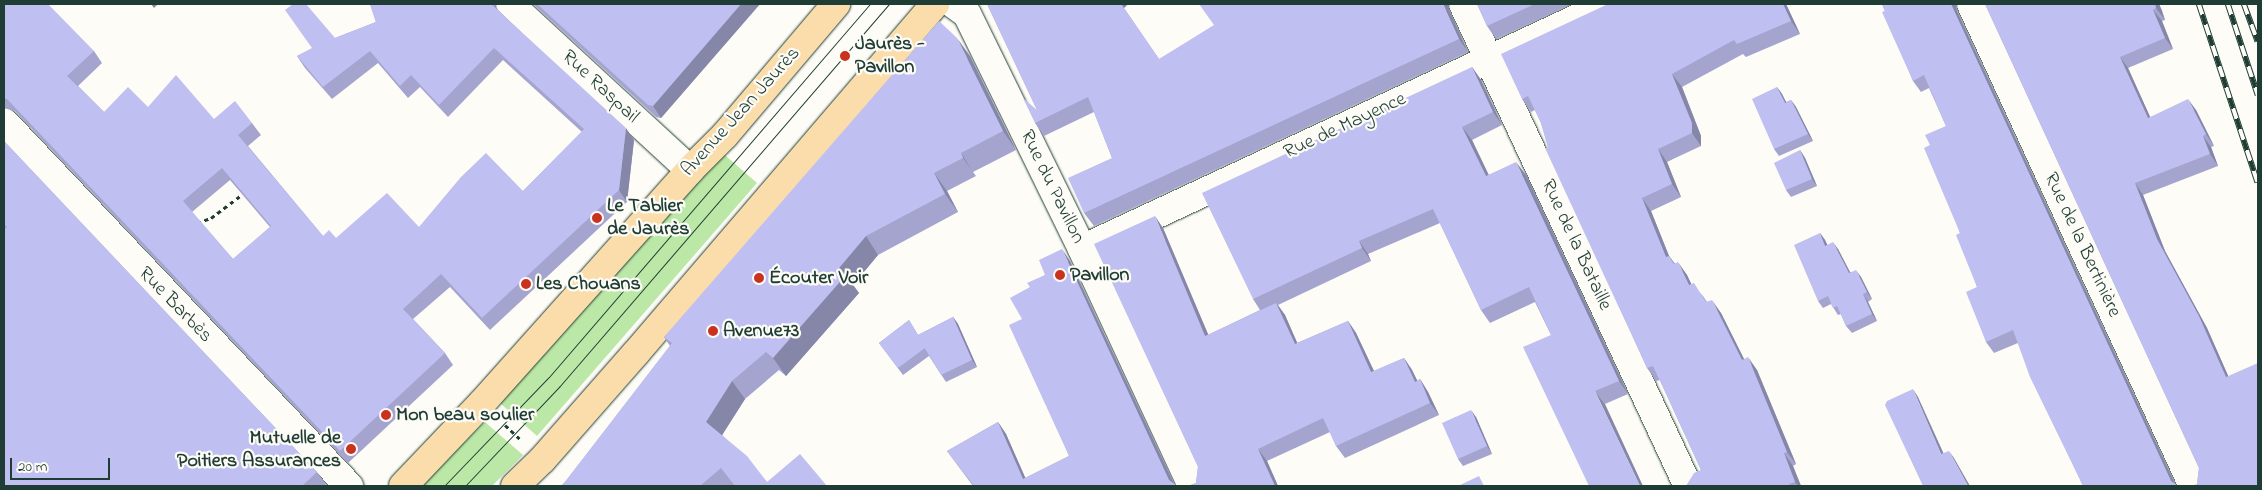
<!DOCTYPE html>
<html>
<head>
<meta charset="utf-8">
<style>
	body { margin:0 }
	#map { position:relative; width:2262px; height:490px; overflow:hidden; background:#fdfcf7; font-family:"Indie Flower",sans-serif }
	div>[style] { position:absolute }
	.green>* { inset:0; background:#bbe8a6 }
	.path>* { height:3px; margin-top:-1.5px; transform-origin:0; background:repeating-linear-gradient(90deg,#1f3d34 0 4px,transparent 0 8px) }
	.roads { filter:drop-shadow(0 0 1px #1f3d34) drop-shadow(0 0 1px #1f3d34) }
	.minor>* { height:28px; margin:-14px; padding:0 14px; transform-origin:14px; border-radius:14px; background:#fdfcf7 }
	.major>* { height:28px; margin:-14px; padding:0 14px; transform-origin:14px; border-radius:14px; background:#faddab }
	.tram>* { height:1px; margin:-0.5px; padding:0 0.5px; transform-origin:0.5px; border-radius:0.5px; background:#1f3d34 }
	.rail>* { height:5.5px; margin-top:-2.75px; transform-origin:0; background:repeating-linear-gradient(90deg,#fdfcf7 0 11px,#1f3d34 0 22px); box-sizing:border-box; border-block:1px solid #1f3d34 }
	.wall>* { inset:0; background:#a4a4cf }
	.shaded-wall>* { inset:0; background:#8686a9 }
	.building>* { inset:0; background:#bfbff1 }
	.dots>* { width:14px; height:14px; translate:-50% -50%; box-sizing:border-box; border:2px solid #fdfcf7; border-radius:50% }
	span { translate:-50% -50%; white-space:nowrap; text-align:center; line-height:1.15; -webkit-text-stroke:4.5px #fdfcf7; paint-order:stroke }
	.poi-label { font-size:20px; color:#1f3d34; font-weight:700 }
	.left { translate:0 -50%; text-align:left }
	.right { translate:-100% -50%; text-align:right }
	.street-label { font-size:20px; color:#1f3d34 }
	.frame { position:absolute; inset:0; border:5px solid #1f3d34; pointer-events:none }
	.scale { position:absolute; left:10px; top:458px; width:100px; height:22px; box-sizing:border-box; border:2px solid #1f3d34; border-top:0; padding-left:6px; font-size:15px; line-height:18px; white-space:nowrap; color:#1f3d34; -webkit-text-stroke:4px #fdfcf7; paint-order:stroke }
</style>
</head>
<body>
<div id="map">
	<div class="green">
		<div style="clip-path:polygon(719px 150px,757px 183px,537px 436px,500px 403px)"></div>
		<div style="clip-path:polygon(485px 422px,523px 455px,492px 486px,419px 486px)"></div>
	</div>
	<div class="path">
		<div style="left:197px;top:223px;width:15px;rotate:-20deg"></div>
		<div style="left:211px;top:218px;width:41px;rotate:-37.1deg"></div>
		<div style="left:505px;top:425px;width:21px;rotate:43deg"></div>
	</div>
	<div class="roads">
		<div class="minor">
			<div style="left:510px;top:4px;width:245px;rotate:42.7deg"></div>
			<div style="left:953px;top:4px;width:17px;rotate:36deg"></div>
			<div style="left:967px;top:14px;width:262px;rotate:63.9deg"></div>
			<div style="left:1082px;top:249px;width:261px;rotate:65.1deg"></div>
			<div style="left:1463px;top:4px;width:532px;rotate:64.98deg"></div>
			<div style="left:1971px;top:4px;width:531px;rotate:65.27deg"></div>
			<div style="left:4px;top:122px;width:502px;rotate:46.54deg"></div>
			<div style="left:1082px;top:249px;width:580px;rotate:-24.98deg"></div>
		</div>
		<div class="major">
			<div style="left:403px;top:486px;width:115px;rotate:-46.4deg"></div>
			<div style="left:482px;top:403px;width:312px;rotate:-48.2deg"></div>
			<div style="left:690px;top:170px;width:49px;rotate:-45deg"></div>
			<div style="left:725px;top:135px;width:172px;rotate:-49.7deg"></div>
			<div style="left:515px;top:486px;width:37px;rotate:-44deg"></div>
			<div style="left:542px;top:460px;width:142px;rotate:-48.7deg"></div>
			<div style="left:636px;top:353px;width:460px;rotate:-49.4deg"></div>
		</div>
	</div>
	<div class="tram">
		<div style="left:444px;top:486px;width:151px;rotate:-46.1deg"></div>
		<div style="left:549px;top:377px;width:492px;rotate:-49.3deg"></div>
		<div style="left:465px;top:486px;width:137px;rotate:-46.5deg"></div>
		<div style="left:559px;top:387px;width:506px;rotate:-49.25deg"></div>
	</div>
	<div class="rail">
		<div style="left:2199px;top:4px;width:188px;rotate:71.8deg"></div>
		<div style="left:2228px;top:4px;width:96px;rotate:71.8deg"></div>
		<div style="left:2244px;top:4px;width:40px;rotate:69.8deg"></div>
	</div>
	<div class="wall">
		<div style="clip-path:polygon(evenodd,4px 4px,94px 51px,102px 63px,78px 86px,104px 112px,148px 107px,214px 119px,252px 123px,261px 135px,248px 146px,323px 236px,336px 238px,419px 227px,523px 191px,582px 132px,503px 60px,448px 117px,420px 87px,408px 98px,378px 63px,332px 99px,305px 68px,297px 56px,335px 38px,376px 22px,370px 4px,496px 4px,495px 7px,634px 140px,627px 202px,490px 330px,450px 287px,413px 319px,445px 353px,453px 365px,348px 463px,15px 111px,4px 108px,4px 4px,230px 180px,270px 227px,233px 259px,192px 212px,230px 180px)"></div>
		<div style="clip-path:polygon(533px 4px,760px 4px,661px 118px,656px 117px)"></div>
		<div style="clip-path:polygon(987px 4px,1128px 4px,1124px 8px,1159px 59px,1449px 10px,1468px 52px,1094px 226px,1084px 213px,1112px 158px,1094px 112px,1044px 136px,1035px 123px,1037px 110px)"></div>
		<div style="clip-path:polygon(1477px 4px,1572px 4px,1496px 39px,1487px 26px)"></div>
		<div style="clip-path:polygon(1607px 4px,1786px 4px,1800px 34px,1746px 57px,1743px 54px,1682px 87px,1701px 136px,1701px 146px,1667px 162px,1681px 197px,1651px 211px,1669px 256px,1675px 264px,1687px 275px,1691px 284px,1703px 296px,1707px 302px,1721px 313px,1744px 359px,1757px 370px,1796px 464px,1793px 466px,1801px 486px,1686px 486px,1701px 470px,1660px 380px,1656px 381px,1647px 368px,1548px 147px,1541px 123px,1535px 110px,1531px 112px,1522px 99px)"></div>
		<div style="clip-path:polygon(1882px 4px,1956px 4px,1957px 11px,2175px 484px,2083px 486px,2018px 343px,1994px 353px,1986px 342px,1977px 287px,1960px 233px,1930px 145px,1946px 126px,1929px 88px,1921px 92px,1913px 81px)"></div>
		<div style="clip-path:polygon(1985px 4px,2159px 4px,2162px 10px,2165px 20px,2162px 21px,2173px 49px,2128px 68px,2150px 117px,2196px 110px,2214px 146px,2211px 147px,2218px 166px,2143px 195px,2165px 251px,2207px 328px,2228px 376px,2197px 484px,2199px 468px)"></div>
		<div style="clip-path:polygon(970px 56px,1016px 150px,973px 172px,976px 176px,947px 191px,958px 212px,878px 255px,853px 285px,859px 293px,786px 376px,779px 370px,745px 399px,722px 435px,767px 482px,827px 486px,561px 486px,565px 482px,670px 346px,664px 337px)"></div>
		<div style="clip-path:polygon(1472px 67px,1481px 80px,1502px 125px,1472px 140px,1489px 175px,1526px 175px,1628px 394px,1605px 404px,1551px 335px,1535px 302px,1490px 323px,1481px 310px,1440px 223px,1368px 254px,1371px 261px,1278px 305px,1285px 315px,1297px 343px,1348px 321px,1356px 333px,1374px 371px,1404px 358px,1412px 370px,1417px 381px,1420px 379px,1428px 392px,1439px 415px,1345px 458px,1336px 446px,1330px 432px,1267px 461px,1278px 486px,1188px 486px,1196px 483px,1198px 467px,1163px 228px,1208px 335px,1260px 310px,1253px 299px)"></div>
		<div style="clip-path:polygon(1777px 87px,1782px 94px,1786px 102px,1791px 100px,1796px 107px,1813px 141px,1779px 156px,1774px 149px)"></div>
		<div style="clip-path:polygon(4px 141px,317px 472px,326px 484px,324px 486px,4px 486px)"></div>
		<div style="clip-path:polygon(1800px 150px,1805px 158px,1817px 186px,1791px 197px,1786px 190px)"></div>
		<div style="clip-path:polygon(1820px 233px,1825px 240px,1827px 245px,1838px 249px,1850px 272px,1861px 277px,1872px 299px,1868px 302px,1877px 321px,1852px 333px,1846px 326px,1841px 314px,1838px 315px,1831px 304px,1823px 308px,1818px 301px)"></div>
		<div style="clip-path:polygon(1070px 261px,1174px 483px,1177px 486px,973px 486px,947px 451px,998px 422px,1006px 434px,1025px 478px,1069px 456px,1022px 319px,1030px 287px,1045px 275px)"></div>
		<div style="clip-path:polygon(953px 317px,958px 324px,977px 367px,946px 382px,929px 356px,903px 375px,879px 343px,909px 320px,918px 335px)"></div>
		<div style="clip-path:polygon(1476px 417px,1492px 454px,1463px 466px,1458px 459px)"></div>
	</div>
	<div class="shaded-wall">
		<div style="clip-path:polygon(151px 4px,158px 4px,154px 8px)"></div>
		<div style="clip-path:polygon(741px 4px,760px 4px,661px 118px,653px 106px)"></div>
		<div style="clip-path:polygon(1121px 4px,1128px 4px,1124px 8px)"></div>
		<div style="clip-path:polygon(1443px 4px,1449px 4px,1449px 10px,1468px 52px,1459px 39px)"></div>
		<div style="clip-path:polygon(1783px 4px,1786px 4px,1800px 34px,1791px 21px)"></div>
		<div style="clip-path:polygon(1951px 4px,1956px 4px,1957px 11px,2176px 486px,2171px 481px)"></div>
		<div style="clip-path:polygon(2155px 4px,2159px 4px,2165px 20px,2156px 8px)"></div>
		<div style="clip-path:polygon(2153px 10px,2162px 21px,2173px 49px,2165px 38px)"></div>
		<div style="clip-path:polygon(957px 38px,970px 56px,1016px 150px,1003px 131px)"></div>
		<div style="clip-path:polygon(2120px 57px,2128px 68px,2156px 130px,2148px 118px)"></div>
		<div style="clip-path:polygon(1472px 67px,1481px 80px,1502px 125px,1493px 112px)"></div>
		<div style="clip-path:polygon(1672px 74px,1682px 87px,1701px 136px,1701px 146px,1692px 133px)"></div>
		<div style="clip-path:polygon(1777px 87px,1782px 94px,1790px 110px,1785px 103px)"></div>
		<div style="clip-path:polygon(2188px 99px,2196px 110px,2214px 146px,2206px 134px)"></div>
		<div style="clip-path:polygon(1791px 100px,1796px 107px,1813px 141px,1808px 134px)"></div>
		<div style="clip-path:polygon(1462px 127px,1472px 140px,1495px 189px,1486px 176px)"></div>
		<div style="clip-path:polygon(626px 128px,634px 140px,627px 202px,619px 190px)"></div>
		<div style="clip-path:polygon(2203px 136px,2211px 147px,2218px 166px,2210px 154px)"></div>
		<div style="clip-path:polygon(1658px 149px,1667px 162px,1681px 197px,1672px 184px)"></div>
		<div style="clip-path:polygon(1800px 150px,1805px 158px,1817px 186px,1812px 179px)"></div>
		<div style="clip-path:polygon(961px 153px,973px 172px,976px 176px,963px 158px)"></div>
		<div style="clip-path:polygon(1516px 162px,1526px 175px,1628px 394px,1619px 381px)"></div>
		<div style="clip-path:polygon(934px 173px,947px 191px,958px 212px,945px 194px)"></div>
		<div style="clip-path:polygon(2135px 183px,2143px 195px,2165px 251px,2207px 328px,2234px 389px,2226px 377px,2157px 239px)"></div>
		<div style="clip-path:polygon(1642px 198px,1651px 211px,1669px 256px,1678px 268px,1666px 257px)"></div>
		<div style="clip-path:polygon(1155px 216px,1163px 228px,1214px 348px,1205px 336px)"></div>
		<div style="clip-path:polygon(1820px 233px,1825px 240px,1831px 253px,1825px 246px)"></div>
		<div style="clip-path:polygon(866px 236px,878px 255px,853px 285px,859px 293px,786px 376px,773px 358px,839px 268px)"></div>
		<div style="clip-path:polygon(1359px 241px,1368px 254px,1371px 261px,1362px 248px)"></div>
		<div style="clip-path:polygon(1833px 242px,1838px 249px,1854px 280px,1849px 273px)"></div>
		<div style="clip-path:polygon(1062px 249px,1070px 261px,1175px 486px,1169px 480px)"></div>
		<div style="clip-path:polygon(1678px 262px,1687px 275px,1698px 298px,1689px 285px)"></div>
		<div style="clip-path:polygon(1856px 270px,1861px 277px,1872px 299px,1867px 292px)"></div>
		<div style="clip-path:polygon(1863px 294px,1868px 302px,1877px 321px,1872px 314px)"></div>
		<div style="clip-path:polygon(1712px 300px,1721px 313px,1751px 373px,1742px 360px)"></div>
		<div style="clip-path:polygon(1276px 303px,1285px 315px,1303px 356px,1295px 344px)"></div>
		<div style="clip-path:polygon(953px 317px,958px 324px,977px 367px,972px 360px)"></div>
		<div style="clip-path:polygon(1348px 321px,1356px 333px,1380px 384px,1371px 372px)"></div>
		<div style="clip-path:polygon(1748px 357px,1757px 370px,1796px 464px,1787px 452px)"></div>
		<div style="clip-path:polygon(1404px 358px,1412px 370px,1424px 394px,1415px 382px)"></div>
		<div style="clip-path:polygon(1420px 379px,1428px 392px,1439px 415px,1430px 403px)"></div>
		<div style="clip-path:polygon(732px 381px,745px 399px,719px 440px,706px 422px)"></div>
		<div style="clip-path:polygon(1913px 389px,1918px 397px,1947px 461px,1941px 454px)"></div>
		<div style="clip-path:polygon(1595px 391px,1605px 404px,1643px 486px,1640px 486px)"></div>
		<div style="clip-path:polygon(1471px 410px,1476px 417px,1492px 454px,1487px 446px)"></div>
		<div style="clip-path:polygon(998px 422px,1006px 434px,1029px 486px,1023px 479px)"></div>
		<div style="clip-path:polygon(1258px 449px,1267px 461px,1278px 486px,1275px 486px)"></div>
		<div style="clip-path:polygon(1949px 451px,1954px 458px,1970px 486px,1968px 486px)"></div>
		<div style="clip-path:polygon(1784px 453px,1793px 466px,1801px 486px,1798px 486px,1795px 482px)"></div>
	</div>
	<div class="building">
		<div style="clip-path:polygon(evenodd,4px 4px,48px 4px,94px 51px,67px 76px,104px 112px,128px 87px,148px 107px,176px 75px,214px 119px,235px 101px,252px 123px,238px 135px,323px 236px,329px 230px,336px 238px,387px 193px,419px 227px,461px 177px,486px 153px,523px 191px,584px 129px,494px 48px,439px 105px,411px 75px,400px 86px,370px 51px,323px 87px,297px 56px,312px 48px,285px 10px,293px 4px,306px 4px,335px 38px,376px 22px,370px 4px,491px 4px,626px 128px,619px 190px,482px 318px,441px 274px,403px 309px,445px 353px,340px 451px,7px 99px,4px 98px,4px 4px,222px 168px,271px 226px,233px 259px,183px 201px,222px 168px)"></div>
		<div style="clip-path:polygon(537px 4px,741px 4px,653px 106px,648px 105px)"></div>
		<div style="clip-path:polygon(987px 4px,1121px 4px,1159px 59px,1214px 25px,1199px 4px,1443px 4px,1459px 39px,1084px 213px,1068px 178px,1112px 158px,1088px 97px,1035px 123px,1023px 98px,1037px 110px)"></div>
		<div style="clip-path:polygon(1477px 4px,1535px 4px,1487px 26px)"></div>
		<div style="clip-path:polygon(1607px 4px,1783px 4px,1791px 21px,1737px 44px,1734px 40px,1672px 74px,1692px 123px,1692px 133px,1658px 149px,1672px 184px,1642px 198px,1666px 257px,1669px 256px,1674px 264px,1678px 262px,1689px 285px,1694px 283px,1706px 302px,1712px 300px,1742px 360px,1748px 357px,1787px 452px,1784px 453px,1795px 482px,1789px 484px,1790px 486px,1686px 486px,1694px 473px,1701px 470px,1653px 366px,1647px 368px,1545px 148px,1548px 147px,1541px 123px,1528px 96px,1522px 99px,1501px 54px,1606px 5px)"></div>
		<div style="clip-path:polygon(1882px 4px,1951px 4px,2171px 481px,2178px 486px,2083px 486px,2030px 377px,2013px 330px,1986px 342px,1966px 292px,1977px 287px,1956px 235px,1960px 233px,1924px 148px,1930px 145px,1925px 135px,1946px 126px,1924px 75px,1913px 81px,1882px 12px,1885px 11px)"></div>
		<div style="clip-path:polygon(1985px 4px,2155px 4px,2156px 8px,2153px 10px,2165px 38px,2120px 57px,2148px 118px,2188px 99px,2206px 134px,2203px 136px,2210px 154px,2135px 183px,2157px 239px,2199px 316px,2226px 377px,2258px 363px,2258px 486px,2192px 486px,2197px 484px,2199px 468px)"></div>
		<div style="clip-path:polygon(939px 21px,957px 38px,1003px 131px,961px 153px,963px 158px,934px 173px,945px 194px,866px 236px,839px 268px,846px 275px,773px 358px,766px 352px,732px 381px,706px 422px,747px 456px,767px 482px,800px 454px,827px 486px,735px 486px,721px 468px,700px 486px,561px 486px,565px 482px,672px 343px,664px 337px)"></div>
		<div style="clip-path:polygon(1472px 67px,1493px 112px,1462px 127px,1486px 176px,1516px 162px,1619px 381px,1595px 391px,1640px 486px,1589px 486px,1523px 347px,1551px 335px,1529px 287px,1481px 310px,1433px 209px,1359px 241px,1362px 248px,1253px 299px,1202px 193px)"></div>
		<div style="clip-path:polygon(1777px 87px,1785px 103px,1791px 100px,1808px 134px,1774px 149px,1752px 99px)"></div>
		<div style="clip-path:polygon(4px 141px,317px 472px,302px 486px,4px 486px,4px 230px,7px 227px,4px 224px)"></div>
		<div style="clip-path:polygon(1800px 150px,1812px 179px,1786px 190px,1774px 163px)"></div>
		<div style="clip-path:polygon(1155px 216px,1205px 336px,1276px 303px,1295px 344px,1348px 321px,1371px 372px,1404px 358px,1415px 382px,1420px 379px,1430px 403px,1336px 446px,1323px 418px,1258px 449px,1275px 486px,1188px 486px,1196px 483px,1198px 467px,1094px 244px)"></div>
		<div style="clip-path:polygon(1820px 233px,1825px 246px,1833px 242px,1849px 273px,1856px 270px,1867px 292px,1863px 294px,1872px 314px,1846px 326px,1837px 306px,1833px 308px,1828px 296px,1818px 301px,1794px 245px)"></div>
		<div style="clip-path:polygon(1062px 249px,1169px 480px,1177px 486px,974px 486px,947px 451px,998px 422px,1023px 479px,1069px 456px,1009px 325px,1022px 319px,1010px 298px,1030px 287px,1027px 283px,1045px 275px,1039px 260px)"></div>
		<div style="clip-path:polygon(953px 317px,972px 360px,941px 375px,921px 342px,925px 348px,898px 368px,879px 343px,909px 320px,918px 335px)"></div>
		<div style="clip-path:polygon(1913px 389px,1941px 454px,1949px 451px,1968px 486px,1923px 486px,1885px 405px,1887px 401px)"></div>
		<div style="clip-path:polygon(1471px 410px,1487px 446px,1458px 459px,1442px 423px)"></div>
		<div style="clip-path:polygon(1479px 476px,1484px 486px,1458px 486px)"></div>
	</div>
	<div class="dots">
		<div style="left:845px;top:56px;background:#c8321e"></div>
		<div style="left:597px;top:218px;background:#c8321e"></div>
		<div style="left:1060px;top:275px;background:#c8321e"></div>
		<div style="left:759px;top:278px;background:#c8321e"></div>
		<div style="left:526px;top:284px;background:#c8321e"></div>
		<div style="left:713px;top:331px;background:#c8321e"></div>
		<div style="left:386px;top:415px;background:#c8321e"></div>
		<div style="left:351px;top:449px;background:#c8321e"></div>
	</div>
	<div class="poi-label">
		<span class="left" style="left:855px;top:56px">Jaurès -<br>Pavillon</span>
		<span class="left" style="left:607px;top:218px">Le Tablier<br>de Jaurès</span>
		<span class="left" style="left:1070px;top:275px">Pavillon</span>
		<span class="left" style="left:769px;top:278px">Écouter Voir</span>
		<span class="left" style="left:536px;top:284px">Les Chouans</span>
		<span class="left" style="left:723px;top:331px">Avenue73</span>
		<span class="left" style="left:396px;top:415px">Mon beau soulier</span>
		<span class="right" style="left:341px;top:450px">Mutuelle de<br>Poitiers Assurances</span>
	</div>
	<div class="street-label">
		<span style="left:600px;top:87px;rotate:43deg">Rue Raspail</span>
		<span style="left:741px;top:112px;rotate:-48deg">Avenue Jean Jaurès</span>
		<span style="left:1345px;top:126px;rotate:-25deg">Rue de Mayence</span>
		<span style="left:1052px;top:187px;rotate:64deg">Rue du Pavillon</span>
		<span style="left:1576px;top:245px;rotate:65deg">Rue de la Bataille</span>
		<span style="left:2082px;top:245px;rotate:65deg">Rue de la Bertinière</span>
		<span style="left:175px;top:305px;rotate:46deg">Rue Barbès</span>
	</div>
	<div class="frame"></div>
	<div class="scale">20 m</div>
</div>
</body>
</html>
